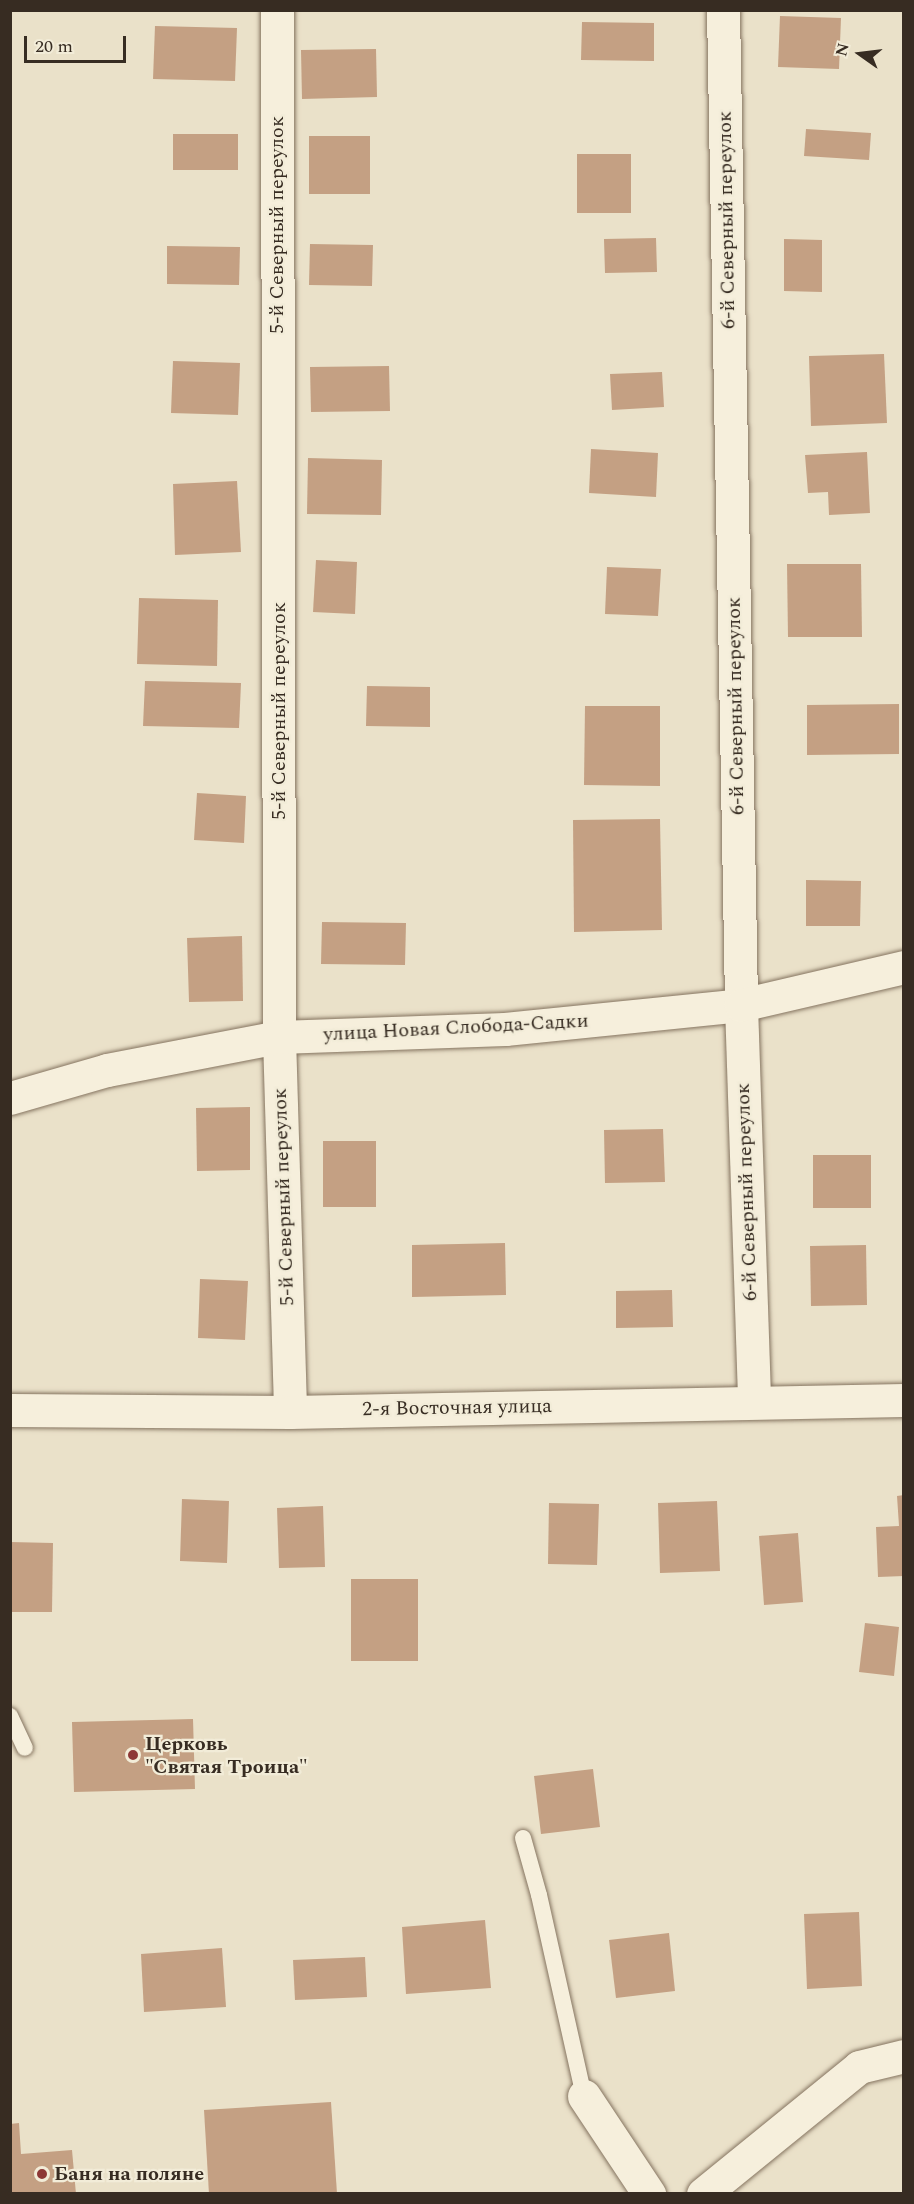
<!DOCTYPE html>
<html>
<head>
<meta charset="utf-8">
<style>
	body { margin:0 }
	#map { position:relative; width:914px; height:2204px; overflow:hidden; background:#eae1c9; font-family:Spectral,serif }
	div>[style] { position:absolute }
	.building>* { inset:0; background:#c4a083 }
	.roads { filter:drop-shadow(0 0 2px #857460) drop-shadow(0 0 2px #857460) }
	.service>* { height:16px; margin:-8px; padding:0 8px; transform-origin:8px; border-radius:8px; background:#f6efdc }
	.minor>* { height:33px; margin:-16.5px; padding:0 16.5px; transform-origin:16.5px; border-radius:16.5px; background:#f6efdc }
	.tertiary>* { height:33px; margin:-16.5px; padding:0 16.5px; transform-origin:16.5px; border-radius:16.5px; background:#f6efdc }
	.dots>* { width:16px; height:16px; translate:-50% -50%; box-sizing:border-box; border:3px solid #f2ecd8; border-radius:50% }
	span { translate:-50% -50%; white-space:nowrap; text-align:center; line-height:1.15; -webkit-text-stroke:4.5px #f2ecd8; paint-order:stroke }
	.street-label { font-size:20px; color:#372c22 }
	.poi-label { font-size:20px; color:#372c22; font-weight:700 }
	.left { translate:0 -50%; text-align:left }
	.frame { position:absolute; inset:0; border:12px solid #372c22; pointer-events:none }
	.north { position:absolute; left:830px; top:24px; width:60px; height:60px; -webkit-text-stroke:4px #f2ecd8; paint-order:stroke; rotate:284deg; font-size:16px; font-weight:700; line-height:24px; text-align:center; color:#372c22 }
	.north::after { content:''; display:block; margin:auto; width:21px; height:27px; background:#372c22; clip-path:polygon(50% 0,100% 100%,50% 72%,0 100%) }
	.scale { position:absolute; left:24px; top:36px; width:102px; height:27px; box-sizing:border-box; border:3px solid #372c22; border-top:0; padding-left:8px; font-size:18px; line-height:21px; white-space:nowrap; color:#372c22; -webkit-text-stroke:4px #f2ecd8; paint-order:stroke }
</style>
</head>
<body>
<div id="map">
	<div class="building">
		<div style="clip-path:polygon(780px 16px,841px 18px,839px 69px,778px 67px)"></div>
		<div style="clip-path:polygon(582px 22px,654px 23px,654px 61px,581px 60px)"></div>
		<div style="clip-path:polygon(155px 26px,237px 28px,235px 81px,153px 79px)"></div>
		<div style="clip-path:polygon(376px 49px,377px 97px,302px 99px,301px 50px)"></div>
		<div style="clip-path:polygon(806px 129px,871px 133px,869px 160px,804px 156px)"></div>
		<div style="clip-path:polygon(173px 134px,238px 134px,238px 170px,173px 170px)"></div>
		<div style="clip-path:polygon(309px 136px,370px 136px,370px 194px,309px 194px)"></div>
		<div style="clip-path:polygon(577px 154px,631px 154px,631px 213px,577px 213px)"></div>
		<div style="clip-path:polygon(656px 238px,657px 272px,605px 273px,604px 239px)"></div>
		<div style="clip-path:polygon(784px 239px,822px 240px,822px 292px,784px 291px)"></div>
		<div style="clip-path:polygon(310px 244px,373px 245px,372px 286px,309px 285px)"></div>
		<div style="clip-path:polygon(167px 246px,240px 247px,239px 285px,167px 284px)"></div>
		<div style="clip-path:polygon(884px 354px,887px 423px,811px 426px,809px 356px)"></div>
		<div style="clip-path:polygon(173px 361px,240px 363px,238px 415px,171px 413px)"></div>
		<div style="clip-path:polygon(389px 366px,390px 411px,311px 412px,310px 367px)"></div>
		<div style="clip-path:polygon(662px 372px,664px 407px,612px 410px,610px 374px)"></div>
		<div style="clip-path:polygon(591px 449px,658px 453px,656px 497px,589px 493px)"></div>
		<div style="clip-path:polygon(867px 452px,870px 513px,829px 515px,828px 492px,808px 493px,805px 455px)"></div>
		<div style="clip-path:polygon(308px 458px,382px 460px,381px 515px,307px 514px)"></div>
		<div style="clip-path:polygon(237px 481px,241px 552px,175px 555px,173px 484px)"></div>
		<div style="clip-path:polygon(316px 560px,357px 562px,355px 614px,313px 612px)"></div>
		<div style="clip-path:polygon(787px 564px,861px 564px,862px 637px,788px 637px)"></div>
		<div style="clip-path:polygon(607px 567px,661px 569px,658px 616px,605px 614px)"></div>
		<div style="clip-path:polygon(139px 598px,218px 600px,217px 666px,137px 664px)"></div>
		<div style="clip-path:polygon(145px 681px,241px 683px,239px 728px,143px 726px)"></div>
		<div style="clip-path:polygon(367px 686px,430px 687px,430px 727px,366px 726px)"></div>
		<div style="clip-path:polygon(899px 704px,899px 754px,807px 755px,807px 705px)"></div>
		<div style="clip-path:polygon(585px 706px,660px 706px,660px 786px,584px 785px)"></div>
		<div style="clip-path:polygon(197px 793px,246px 796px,244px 843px,194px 840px)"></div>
		<div style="clip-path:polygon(660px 819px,662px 930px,574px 932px,573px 820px)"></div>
		<div style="clip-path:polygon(806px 880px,861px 881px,860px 926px,806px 926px)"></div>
		<div style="clip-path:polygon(322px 922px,406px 923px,405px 965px,321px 964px)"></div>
		<div style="clip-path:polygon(242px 936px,243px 1001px,189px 1002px,187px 938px)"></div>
		<div style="clip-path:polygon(250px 1107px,250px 1170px,197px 1171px,196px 1108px)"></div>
		<div style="clip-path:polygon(663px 1129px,665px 1182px,605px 1183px,604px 1130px)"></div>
		<div style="clip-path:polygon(323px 1141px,376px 1141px,376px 1207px,323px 1207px)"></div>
		<div style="clip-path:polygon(813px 1155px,871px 1155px,871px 1208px,813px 1208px)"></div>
		<div style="clip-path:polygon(505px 1243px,506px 1295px,412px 1297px,412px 1245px)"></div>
		<div style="clip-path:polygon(866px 1245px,867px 1305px,811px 1306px,810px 1246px)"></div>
		<div style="clip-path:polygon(200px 1279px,248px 1281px,245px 1340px,198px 1338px)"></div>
		<div style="clip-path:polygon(672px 1290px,673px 1327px,616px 1328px,616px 1291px)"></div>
		<div style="clip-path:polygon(904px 1495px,904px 1576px,878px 1577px,876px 1527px,899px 1526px,897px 1496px)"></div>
		<div style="clip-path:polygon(182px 1499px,229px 1501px,227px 1563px,180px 1561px)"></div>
		<div style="clip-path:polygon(717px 1501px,720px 1571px,660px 1573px,658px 1503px)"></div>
		<div style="clip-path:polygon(549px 1503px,599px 1504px,597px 1565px,548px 1564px)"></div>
		<div style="clip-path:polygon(323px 1506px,325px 1567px,279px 1568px,277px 1508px)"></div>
		<div style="clip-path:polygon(798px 1533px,803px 1602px,764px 1605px,759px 1536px)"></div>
		<div style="clip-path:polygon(10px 1542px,53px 1543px,52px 1612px,10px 1612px)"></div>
		<div style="clip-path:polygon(351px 1579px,418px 1579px,418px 1661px,351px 1661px)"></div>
		<div style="clip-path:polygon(865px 1623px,899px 1627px,894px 1676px,859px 1672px)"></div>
		<div style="clip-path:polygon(193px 1719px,195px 1789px,74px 1792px,72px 1722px)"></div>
		<div style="clip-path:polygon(593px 1769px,600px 1827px,541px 1834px,534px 1776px)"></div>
		<div style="clip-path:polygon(859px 1912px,862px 1986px,807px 1989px,804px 1914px)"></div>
		<div style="clip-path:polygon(485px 1920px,491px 1988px,406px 1994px,402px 1927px)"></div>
		<div style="clip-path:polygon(669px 1933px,675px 1991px,616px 1998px,609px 1940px)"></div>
		<div style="clip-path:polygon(222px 1948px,226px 2007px,144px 2012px,141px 1954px)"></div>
		<div style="clip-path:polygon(365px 1957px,367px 1997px,295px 2000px,293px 1960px)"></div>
		<div style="clip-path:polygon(331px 2102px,337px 2194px,209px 2194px,204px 2110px)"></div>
		<div style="clip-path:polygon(19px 2123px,21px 2154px,72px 2150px,76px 2194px,10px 2194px,10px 2124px)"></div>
	</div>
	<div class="roads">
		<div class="service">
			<div style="left:10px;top:1716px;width:35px;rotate:65deg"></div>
			<div style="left:523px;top:1838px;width:59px;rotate:74.3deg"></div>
			<div style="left:539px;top:1895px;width:206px;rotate:77.4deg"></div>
		</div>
		<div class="minor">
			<div style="left:277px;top:10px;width:1027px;rotate:89.89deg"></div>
			<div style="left:279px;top:1037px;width:375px;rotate:88.3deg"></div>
			<div style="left:723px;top:10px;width:995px;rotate:88.96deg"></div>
			<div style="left:741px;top:1005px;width:396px;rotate:88.1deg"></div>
			<div style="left:10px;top:1098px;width:101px;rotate:-16.1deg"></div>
			<div style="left:107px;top:1070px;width:175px;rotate:-10.9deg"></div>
			<div style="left:279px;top:1037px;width:226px;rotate:-2deg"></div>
			<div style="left:505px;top:1029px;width:237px;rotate:-5.8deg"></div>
			<div style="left:741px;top:1005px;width:167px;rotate:-13.1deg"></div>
			<div style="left:584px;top:2096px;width:118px;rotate:56.4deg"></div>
			<div style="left:703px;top:2194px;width:201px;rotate:-39.1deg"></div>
			<div style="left:859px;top:2067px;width:46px;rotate:-13.7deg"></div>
		</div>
		<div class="tertiary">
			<div style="left:10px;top:1410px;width:280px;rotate:0.4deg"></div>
			<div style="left:290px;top:1412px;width:614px;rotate:-1.12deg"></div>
		</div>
	</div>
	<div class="dots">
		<div style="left:133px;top:1755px;background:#8d3836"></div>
		<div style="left:42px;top:2174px;background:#8d3836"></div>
	</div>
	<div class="street-label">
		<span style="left:727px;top:220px;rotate:-91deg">6-й Северный переулок</span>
		<span style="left:277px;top:225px;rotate:-90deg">5-й Северный переулок</span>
		<span style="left:736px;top:706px;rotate:-91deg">6-й Северный переулок</span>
		<span style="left:279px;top:711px;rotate:-90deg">5-й Северный переулок</span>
		<span style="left:456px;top:1028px;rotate:-3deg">улица Новая Слобода-Садки</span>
		<span style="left:747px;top:1192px;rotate:-92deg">6-й Северный переулок</span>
		<span style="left:284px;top:1197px;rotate:-92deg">5-й Северный переулок</span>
		<span style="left:457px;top:1408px;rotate:-1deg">2-я Восточная улица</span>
	</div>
	<div class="poi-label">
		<span class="left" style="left:145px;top:1756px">Церковь<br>"Святая Троица"</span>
		<span class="left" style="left:54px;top:2174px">Баня на поляне</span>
	</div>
	<div class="frame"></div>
	<div class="north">N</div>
	<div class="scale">20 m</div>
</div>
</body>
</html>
